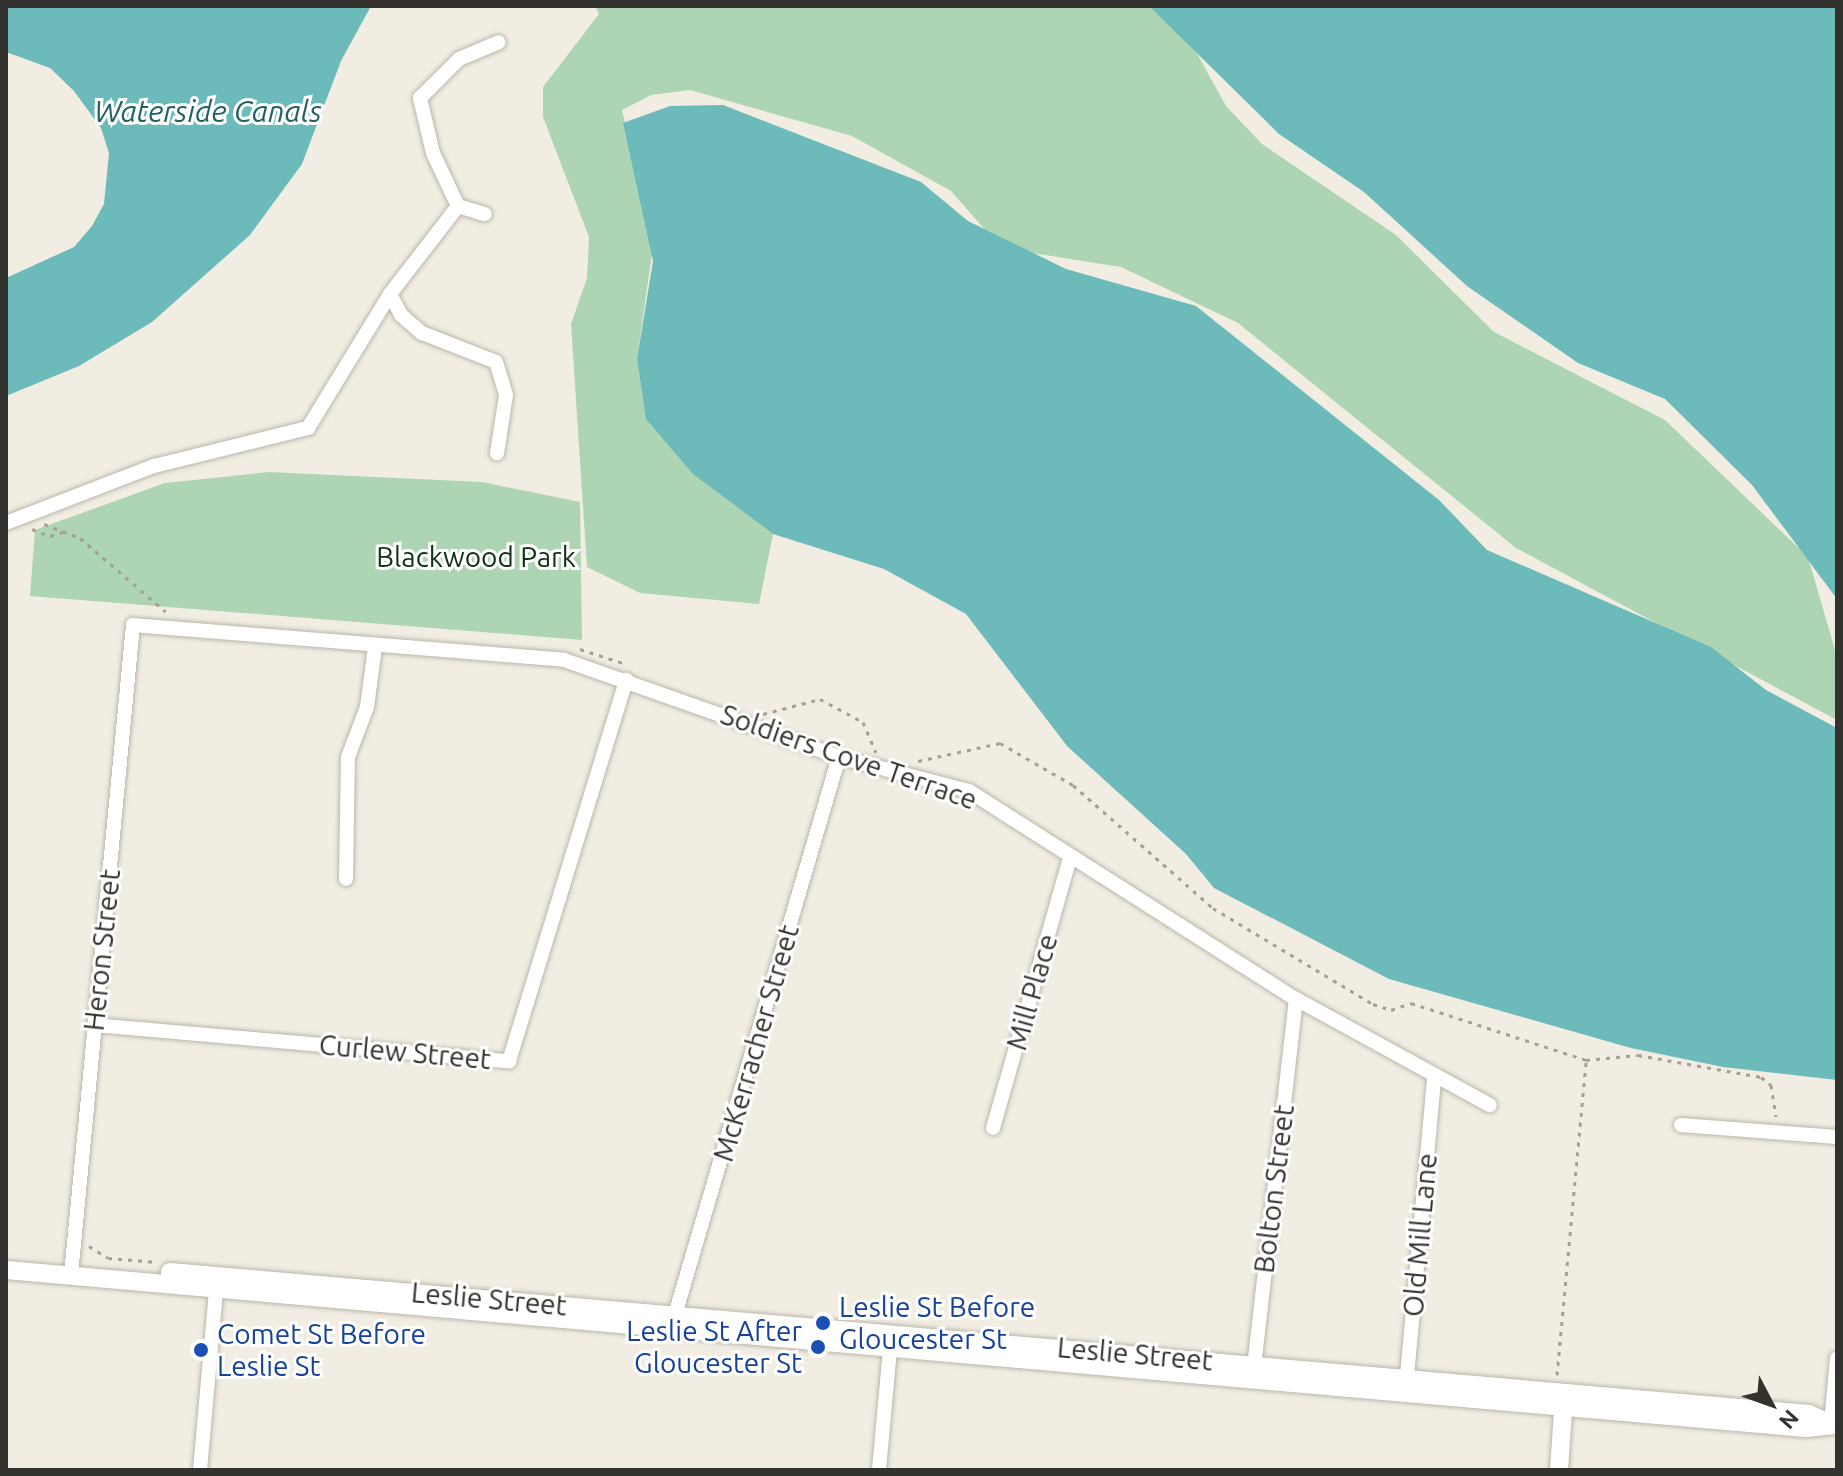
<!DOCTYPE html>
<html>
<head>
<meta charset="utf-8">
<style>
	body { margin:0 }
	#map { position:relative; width:1843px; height:1476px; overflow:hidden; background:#f1ede2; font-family:Ubuntu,sans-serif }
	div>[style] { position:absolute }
	.green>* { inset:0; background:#aed5b3 }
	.water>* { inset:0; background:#6cbaba }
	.path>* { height:3px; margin-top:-1.5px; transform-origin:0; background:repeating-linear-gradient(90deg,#a5a199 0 4px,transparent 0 10px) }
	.roads { filter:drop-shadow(0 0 2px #bab6ac) drop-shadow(0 0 2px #bab6ac) }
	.minor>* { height:14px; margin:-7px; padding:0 7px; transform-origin:7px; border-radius:7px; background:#fff }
	.tertiary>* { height:18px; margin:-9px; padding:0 9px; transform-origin:9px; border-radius:9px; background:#fff }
	.dots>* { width:22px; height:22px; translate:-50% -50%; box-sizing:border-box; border:4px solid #fff; border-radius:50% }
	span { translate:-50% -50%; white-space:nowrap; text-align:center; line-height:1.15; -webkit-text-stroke:6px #fff; paint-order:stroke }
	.park-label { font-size:28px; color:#0f3217 }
	.street-label { font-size:28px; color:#34322e }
	.transit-label { font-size:28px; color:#164399 }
	.left { translate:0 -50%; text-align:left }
	.right { translate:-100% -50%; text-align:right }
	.water-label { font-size:30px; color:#226263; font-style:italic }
	.frame { position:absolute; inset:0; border:8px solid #34322e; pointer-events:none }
	.north { position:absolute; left:1731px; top:1364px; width:80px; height:80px; -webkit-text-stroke:6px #fff; paint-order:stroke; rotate:131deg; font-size:22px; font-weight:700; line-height:32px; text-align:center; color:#34322e }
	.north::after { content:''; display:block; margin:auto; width:28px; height:36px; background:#34322e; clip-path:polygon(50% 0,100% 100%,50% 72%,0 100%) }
</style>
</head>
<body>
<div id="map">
	<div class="green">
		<div style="clip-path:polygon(595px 6px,1149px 6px,1194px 48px,1226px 106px,1262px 144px,1396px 235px,1494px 332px,1665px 420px,1808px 557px,1837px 657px,1837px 720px,1516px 548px,1238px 323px,1121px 267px,1001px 248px,951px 191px,852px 136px,690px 90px,651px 95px,622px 110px,654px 239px,637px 359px,643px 399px,708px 485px,773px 534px,759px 604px,640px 593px,587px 567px,571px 324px,587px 278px,589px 237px,543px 117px,543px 87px,599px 14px)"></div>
		<div style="clip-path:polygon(269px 472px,482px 482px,580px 502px,582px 640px,30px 596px,35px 530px,165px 483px)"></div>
	</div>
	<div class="water">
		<div style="clip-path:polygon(6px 6px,371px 6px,341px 61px,302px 164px,250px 235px,152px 322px,79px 366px,6px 396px,6px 278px,74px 247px,92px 226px,104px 204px,109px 153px,101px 128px,74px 91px,50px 68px,6px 52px)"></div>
		<div style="clip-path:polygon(1149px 6px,1837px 6px,1837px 599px,1752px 485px,1665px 399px,1578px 363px,1467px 286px,1364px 192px,1279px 134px)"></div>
		<div style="clip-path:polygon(723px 105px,921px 182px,968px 221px,1066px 269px,1196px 306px,1439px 500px,1487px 550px,1711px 647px,1766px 690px,1837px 728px,1837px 1080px,1723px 1067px,1631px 1048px,1389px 979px,1214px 888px,1186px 854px,1067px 746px,966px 614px,884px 569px,773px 534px,693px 474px,646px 419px,637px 359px,653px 261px,623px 123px,670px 106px)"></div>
	</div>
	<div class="path">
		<div style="left:44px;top:524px;width:39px;rotate:21deg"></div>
		<div style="left:80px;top:538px;width:113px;rotate:40.7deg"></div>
		<div style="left:32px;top:529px;width:19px;rotate:21deg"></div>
		<div style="left:50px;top:536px;width:14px;rotate:-17deg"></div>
		<div style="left:580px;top:649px;width:48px;rotate:18.1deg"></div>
		<div style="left:763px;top:714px;width:59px;rotate:-14.7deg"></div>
		<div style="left:820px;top:699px;width:49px;rotate:28.1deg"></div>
		<div style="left:863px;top:722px;width:33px;rotate:67deg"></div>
		<div style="left:918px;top:761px;width:84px;rotate:-12.4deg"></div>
		<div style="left:1000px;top:743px;width:84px;rotate:29.9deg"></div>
		<div style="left:1073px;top:785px;width:186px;rotate:41.3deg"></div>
		<div style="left:1213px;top:908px;width:187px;rotate:31deg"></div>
		<div style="left:1373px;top:1004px;width:19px;rotate:18deg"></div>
		<div style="left:1391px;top:1010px;width:21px;rotate:-19deg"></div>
		<div style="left:1411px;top:1003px;width:184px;rotate:18deg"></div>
		<div style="left:1586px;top:1060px;width:52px;rotate:-5.5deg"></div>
		<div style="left:1638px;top:1055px;width:125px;rotate:10.1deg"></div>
		<div style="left:1761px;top:1077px;width:13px;rotate:39deg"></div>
		<div style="left:1771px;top:1085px;width:32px;rotate:81deg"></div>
		<div style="left:89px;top:1246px;width:22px;rotate:32deg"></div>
		<div style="left:108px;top:1258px;width:49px;rotate:4.7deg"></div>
		<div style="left:1557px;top:1375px;width:316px;rotate:-84.7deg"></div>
	</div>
	<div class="roads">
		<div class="minor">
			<div style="left:458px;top:206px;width:28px;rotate:17deg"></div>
			<div style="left:390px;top:294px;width:24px;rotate:62deg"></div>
			<div style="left:401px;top:315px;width:28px;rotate:41deg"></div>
			<div style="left:422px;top:333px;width:79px;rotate:21.4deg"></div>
			<div style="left:496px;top:362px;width:34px;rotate:73deg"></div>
			<div style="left:506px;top:395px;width:59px;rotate:98.8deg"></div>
			<div style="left:6px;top:523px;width:159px;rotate:-21.1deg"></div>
			<div style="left:154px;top:466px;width:159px;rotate:-13.9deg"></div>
			<div style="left:308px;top:428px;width:157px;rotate:-58.5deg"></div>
			<div style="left:390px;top:294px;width:111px;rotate:-52.3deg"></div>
			<div style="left:458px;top:206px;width:59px;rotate:-115.3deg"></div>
			<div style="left:433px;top:153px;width:57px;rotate:-103.3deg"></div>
			<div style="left:420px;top:98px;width:55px;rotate:-45deg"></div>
			<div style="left:459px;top:59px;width:43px;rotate:-23deg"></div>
			<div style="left:346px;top:879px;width:122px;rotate:-89.1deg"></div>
			<div style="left:348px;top:757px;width:53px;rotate:-69.2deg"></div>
			<div style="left:367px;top:707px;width:61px;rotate:-82.4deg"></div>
			<div style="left:94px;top:1025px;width:417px;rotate:5deg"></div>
			<div style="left:509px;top:1061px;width:399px;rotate:-72.9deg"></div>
			<div style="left:1681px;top:1125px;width:156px;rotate:4.4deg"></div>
			<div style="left:993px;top:1128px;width:282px;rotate:-74.1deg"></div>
			<div style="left:71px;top:1275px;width:653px;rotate:-84.55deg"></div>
			<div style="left:133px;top:625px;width:432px;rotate:4.6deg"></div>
			<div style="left:564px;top:660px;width:292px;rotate:19.4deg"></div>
			<div style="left:839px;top:757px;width:134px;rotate:14.7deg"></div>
			<div style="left:969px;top:791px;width:388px;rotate:32.5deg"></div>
			<div style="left:1296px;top:999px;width:221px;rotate:28.7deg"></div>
			<div style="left:672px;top:1325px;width:592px;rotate:-73.62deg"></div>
			<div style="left:1253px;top:1376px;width:379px;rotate:-83.5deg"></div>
			<div style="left:1406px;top:1387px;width:311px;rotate:-84.8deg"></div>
			<div style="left:1831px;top:1424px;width:66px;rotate:-84.8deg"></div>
			<div style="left:200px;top:1470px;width:192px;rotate:-84.9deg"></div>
			<div style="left:879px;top:1470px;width:133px;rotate:-84.8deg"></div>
		</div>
		<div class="tertiary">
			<div style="left:6px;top:1270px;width:1807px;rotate:5.02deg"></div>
			<div style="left:1806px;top:1428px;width:31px;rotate:-6deg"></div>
			<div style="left:170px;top:1272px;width:1645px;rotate:4.95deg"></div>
			<div style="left:1809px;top:1414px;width:24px;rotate:24deg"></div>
			<div style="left:1559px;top:1470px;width:73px;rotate:-86.1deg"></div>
		</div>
	</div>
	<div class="dots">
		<div style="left:823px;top:1323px;background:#1a4fb4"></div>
		<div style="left:818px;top:1347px;background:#1a4fb4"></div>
		<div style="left:201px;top:1350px;background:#1a4fb4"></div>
	</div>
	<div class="park-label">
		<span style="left:476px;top:557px">Blackwood Park</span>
	</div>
	<div class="street-label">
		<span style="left:849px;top:757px;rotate:19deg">Soldiers Cove Terrace</span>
		<span style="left:102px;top:950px;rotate:-84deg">Heron Street</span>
		<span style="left:1032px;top:992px;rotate:-74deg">Mill Place</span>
		<span style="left:756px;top:1043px;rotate:-74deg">McKerracher Street</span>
		<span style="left:405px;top:1052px;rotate:5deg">Curlew Street</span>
		<span style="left:1274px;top:1189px;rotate:-83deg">Bolton Street</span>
		<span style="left:1420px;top:1235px;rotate:-85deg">Old Mill Lane</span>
		<span style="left:489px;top:1299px;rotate:5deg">Leslie Street</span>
		<span style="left:1135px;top:1354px;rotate:5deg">Leslie Street</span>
	</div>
	<div class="transit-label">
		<span class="left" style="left:839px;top:1323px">Leslie St Before<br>Gloucester St</span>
		<span class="right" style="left:802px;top:1347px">Leslie St After<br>Gloucester St</span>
		<span class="left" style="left:217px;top:1350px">Comet St Before<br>Leslie St</span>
	</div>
	<div class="water-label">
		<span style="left:208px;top:111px">Waterside Canals</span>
	</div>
	<div class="frame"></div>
	<div class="north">N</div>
</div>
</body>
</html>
